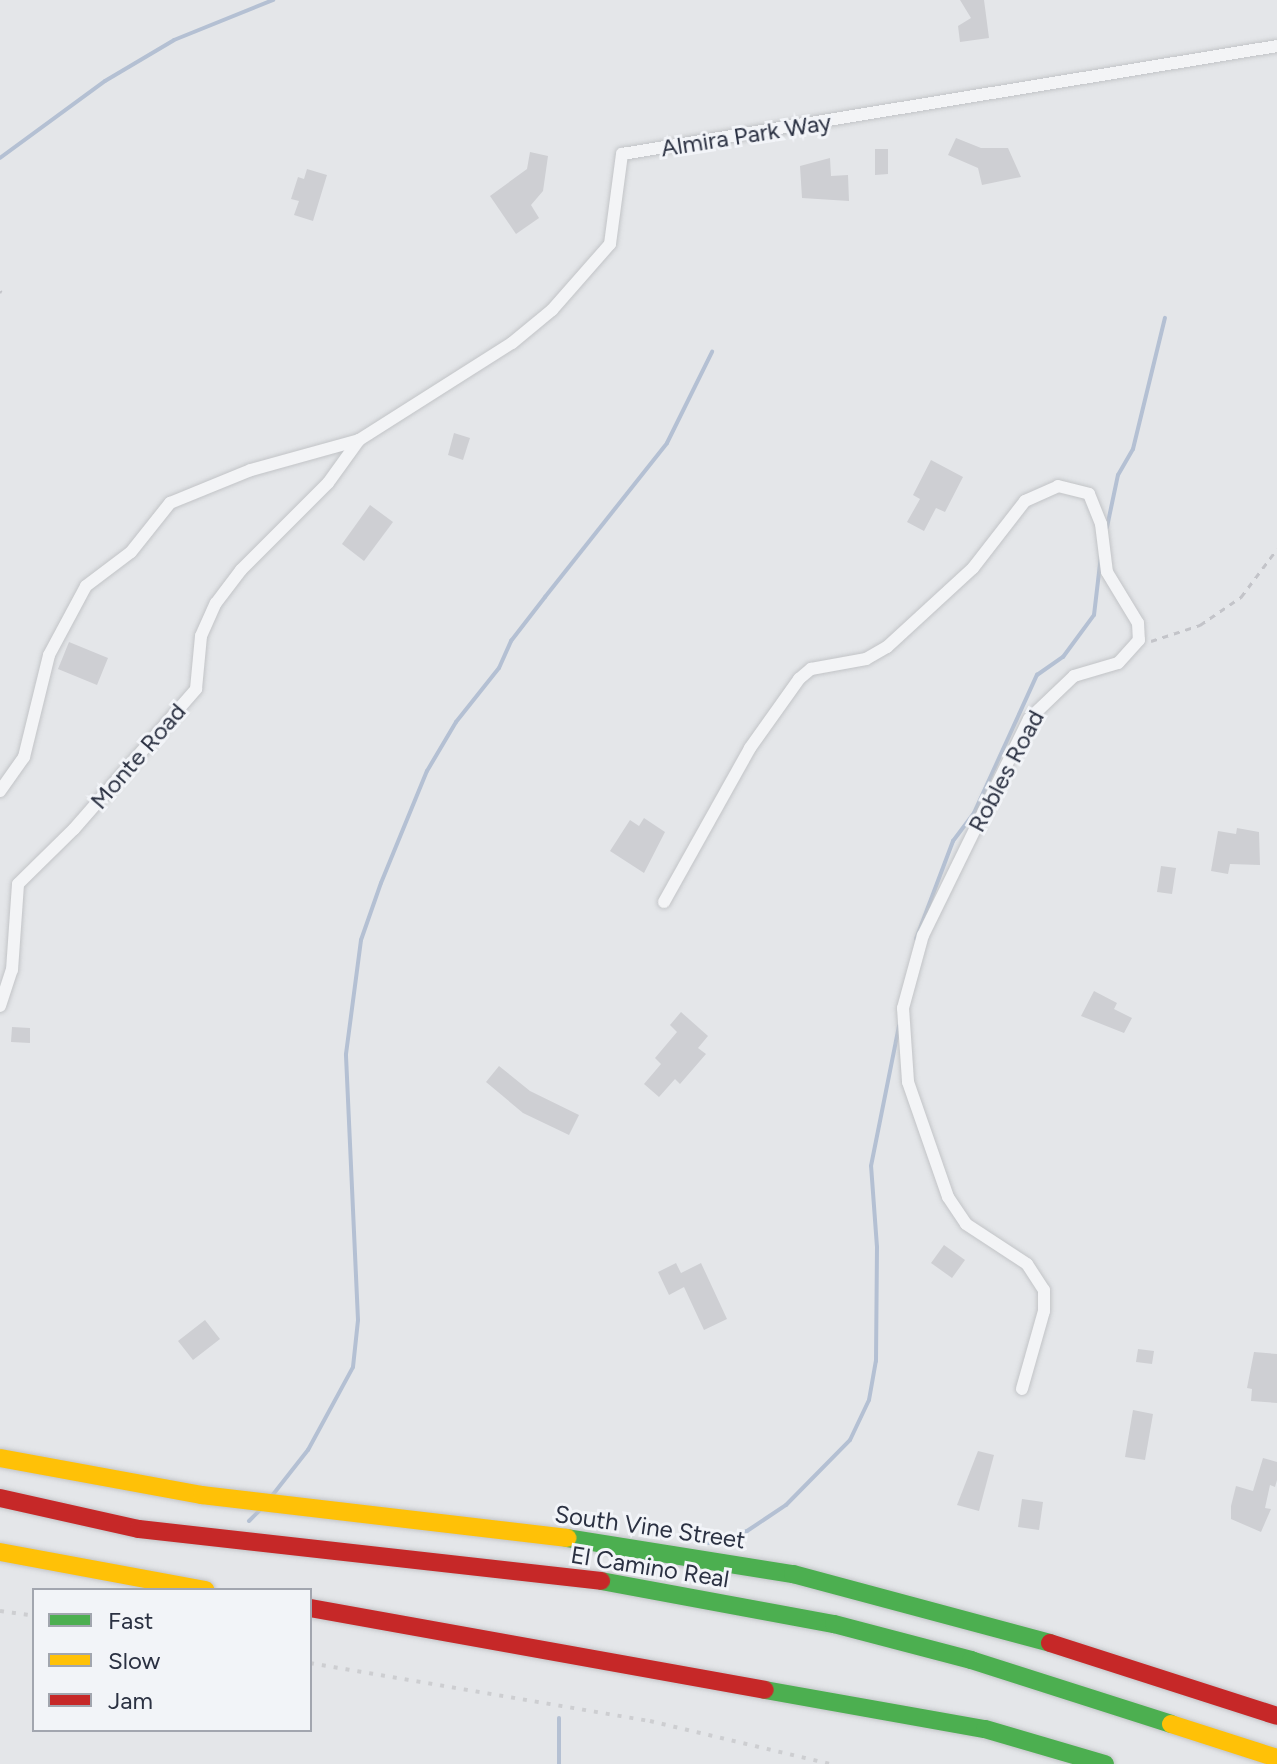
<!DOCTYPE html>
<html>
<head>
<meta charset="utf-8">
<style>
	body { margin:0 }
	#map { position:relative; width:1277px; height:1764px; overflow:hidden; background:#e4e6e9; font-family:Figtree,sans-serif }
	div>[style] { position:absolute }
	.stream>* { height:4px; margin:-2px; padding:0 2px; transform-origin:2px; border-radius:2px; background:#b4c0d3 }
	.building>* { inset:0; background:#cecfd3 }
	.path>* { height:3px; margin-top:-1.5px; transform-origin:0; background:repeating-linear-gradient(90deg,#c3c4c9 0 6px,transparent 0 12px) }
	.roads { filter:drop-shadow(0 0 2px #c2c4c7) drop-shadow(0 0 2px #c2c4c7) }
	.street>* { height:12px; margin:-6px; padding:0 6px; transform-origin:6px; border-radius:6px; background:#f3f4f6 }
	.fast>* { height:18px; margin:-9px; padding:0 9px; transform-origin:9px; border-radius:9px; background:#4caf50 }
	.slow>* { height:18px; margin:-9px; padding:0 9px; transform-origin:9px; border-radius:9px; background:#ffc107 }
	.jam>* { height:18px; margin:-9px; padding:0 9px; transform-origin:9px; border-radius:9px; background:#c62828 }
	.rail>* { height:4px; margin-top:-2px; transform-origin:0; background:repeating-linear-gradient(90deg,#cdced1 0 4px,transparent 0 12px) }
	span { translate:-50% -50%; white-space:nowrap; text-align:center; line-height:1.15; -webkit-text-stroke:6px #f2f4f8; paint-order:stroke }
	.street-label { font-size:24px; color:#2b3142 }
	.legend { position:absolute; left:32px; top:1588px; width:280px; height:144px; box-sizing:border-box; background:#f2f4f8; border:2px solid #a2a6af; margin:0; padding:10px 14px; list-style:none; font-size:24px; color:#2b3142 }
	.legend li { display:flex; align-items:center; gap:16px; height:40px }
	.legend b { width:40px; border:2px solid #a2a6af }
</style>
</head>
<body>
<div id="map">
	<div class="stream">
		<div style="left:0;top:158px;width:130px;rotate:-36.3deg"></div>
		<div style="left:105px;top:81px;width:80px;rotate:-30.7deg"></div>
		<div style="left:174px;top:40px;width:107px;rotate:-22deg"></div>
		<div style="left:1107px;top:527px;width:53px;rotate:-78.1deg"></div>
		<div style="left:1118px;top:475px;width:30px;rotate:-60deg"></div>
		<div style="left:1133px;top:449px;width:135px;rotate:-76.3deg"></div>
		<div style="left:916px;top:939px;width:105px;rotate:-69.3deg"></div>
		<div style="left:953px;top:841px;width:35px;rotate:-53deg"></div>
		<div style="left:974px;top:813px;width:152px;rotate:-65.5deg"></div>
		<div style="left:1037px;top:675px;width:32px;rotate:-35deg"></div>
		<div style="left:1063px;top:657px;width:52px;rotate:-53.6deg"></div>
		<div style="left:1094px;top:615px;width:60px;rotate:-83.3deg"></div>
		<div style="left:271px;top:1497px;width:60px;rotate:-51.8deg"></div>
		<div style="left:308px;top:1450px;width:94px;rotate:-61.5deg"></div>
		<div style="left:353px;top:1367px;width:47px;rotate:-83.9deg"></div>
		<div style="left:358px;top:1320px;width:266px;rotate:-92.6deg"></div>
		<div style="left:346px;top:1054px;width:115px;rotate:-82.5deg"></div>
		<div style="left:361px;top:940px;width:60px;rotate:-70.7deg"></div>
		<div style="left:381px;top:883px;width:121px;rotate:-67.7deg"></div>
		<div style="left:427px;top:771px;width:57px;rotate:-59.4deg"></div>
		<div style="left:456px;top:722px;width:69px;rotate:-51.5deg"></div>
		<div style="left:499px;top:668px;width:30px;rotate:-66deg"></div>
		<div style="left:511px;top:641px;width:56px;rotate:-52.3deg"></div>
		<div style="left:545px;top:597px;width:196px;rotate:-51.6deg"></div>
		<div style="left:667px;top:443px;width:102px;rotate:-63.7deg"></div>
		<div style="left:249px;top:1521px;width:20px;rotate:-45deg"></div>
		<div style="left:708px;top:1543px;width:41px;rotate:-17.1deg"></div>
		<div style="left:747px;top:1531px;width:47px;rotate:-33.7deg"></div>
		<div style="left:786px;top:1505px;width:91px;rotate:-45.4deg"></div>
		<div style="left:850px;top:1440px;width:44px;rotate:-64.6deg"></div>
		<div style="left:869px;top:1400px;width:40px;rotate:-80deg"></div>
		<div style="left:876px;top:1361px;width:114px;rotate:-89.5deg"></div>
		<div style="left:877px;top:1247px;width:81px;rotate:-94.2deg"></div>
		<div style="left:871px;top:1166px;width:143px;rotate:-78.7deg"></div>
		<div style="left:559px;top:1764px;width:46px;rotate:-90deg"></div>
	</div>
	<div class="building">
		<div style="clip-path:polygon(960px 0,984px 0,989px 38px,960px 42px,958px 26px,971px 18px)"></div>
		<div style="clip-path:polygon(956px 138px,981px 148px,1008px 148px,1021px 177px,982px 185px,978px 168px,948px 155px)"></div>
		<div style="clip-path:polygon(875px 149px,888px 149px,888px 174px,875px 175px)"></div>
		<div style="clip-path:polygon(530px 152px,548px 156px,543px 191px,531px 205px,539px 218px,516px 234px,490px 196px,527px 169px)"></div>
		<div style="clip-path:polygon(830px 158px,831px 176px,848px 175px,849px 201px,802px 198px,800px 166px)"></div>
		<div style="clip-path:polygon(307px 169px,327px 175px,313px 221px,294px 215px,299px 201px,291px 199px,298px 177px,304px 179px)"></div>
		<div style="clip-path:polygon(454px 433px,470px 438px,463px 460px,448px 455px)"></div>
		<div style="clip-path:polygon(931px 460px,963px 477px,945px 512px,936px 508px,924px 531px,907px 522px,920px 499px,913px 495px)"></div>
		<div style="clip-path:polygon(370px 505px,393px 522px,364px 561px,342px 544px)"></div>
		<div style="clip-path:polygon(69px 642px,108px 658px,97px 685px,58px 669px)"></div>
		<div style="clip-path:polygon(644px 818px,665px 832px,644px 873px,610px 851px,630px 820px,639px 826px)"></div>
		<div style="clip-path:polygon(1237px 828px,1259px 832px,1260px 865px,1230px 864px,1228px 874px,1211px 871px,1218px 831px,1236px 834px)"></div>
		<div style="clip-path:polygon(1161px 866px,1176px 868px,1172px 894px,1157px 892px)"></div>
		<div style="clip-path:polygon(1094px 991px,1117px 1003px,1114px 1009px,1132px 1018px,1124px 1033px,1081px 1016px)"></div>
		<div style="clip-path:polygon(681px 1012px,708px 1036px,698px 1048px,706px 1054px,680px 1084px,675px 1079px,659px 1097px,644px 1084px,661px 1064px,655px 1058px,677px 1032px,670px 1025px)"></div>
		<div style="clip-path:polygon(12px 1027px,30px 1028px,30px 1043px,11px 1042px)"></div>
		<div style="clip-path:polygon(499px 1066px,530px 1091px,579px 1115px,569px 1135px,523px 1113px,486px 1082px)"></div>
		<div style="clip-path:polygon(944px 1245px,965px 1260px,952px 1278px,931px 1263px)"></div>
		<div style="clip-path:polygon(676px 1263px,681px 1273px,701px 1263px,727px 1319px,704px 1330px,684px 1287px,669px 1295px,658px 1272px)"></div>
		<div style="clip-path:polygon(205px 1320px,220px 1339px,193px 1360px,178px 1341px)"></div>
		<div style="clip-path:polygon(1138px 1349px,1154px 1351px,1152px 1364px,1136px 1362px)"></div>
		<div style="clip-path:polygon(1254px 1352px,1277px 1354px,1277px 1403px,1251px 1401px,1252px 1389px,1247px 1388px)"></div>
		<div style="clip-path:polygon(1133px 1410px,1153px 1414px,1145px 1460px,1125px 1457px)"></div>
		<div style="clip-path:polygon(978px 1451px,994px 1455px,979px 1511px,957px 1505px)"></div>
		<div style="clip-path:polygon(1263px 1458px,1277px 1462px,1277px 1480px,1275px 1487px,1270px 1485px,1265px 1508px,1271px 1509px,1261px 1532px,1231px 1519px,1231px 1506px,1236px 1486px,1253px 1491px)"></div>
		<div style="clip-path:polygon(1022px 1499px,1043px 1502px,1039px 1530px,1018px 1527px)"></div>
	</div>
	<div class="path">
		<div style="left:0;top:291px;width:2px;rotate:27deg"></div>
		<div style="left:1151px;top:641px;width:52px;rotate:-18.1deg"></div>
		<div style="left:1200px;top:625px;width:50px;rotate:-34.3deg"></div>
		<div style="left:1241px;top:597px;width:60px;rotate:-53.1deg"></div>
	</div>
	<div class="roads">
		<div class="street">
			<div style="left:0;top:791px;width:42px;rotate:-54.8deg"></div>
			<div style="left:24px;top:757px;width:105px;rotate:-76.2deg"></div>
			<div style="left:49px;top:655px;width:78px;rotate:-61.8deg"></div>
			<div style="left:86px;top:586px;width:56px;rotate:-37.1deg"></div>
			<div style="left:131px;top:552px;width:63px;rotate:-51.5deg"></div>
			<div style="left:170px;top:503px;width:87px;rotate:-22.2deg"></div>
			<div style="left:251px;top:470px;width:112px;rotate:-15.5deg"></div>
			<div style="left:359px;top:440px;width:181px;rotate:-32.4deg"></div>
			<div style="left:512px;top:343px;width:52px;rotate:-39.5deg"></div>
			<div style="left:552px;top:310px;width:88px;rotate:-48.7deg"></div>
			<div style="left:610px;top:244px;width:91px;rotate:-82.4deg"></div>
			<div style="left:622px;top:154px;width:664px;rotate:-9.36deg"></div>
			<div style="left:664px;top:902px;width:176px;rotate:-60.8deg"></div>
			<div style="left:750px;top:748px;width:85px;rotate:-54.6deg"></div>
			<div style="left:799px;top:679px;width:16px;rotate:-40deg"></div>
			<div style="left:811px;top:669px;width:56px;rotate:-10.3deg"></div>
			<div style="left:866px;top:659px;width:24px;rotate:-30deg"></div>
			<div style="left:887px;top:647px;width:117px;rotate:-42.6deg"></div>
			<div style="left:973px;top:568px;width:85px;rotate:-52.2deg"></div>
			<div style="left:1025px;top:501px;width:36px;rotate:-24deg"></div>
			<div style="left:1058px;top:486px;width:32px;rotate:14deg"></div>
			<div style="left:1089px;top:494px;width:32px;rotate:68deg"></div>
			<div style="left:1101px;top:524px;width:48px;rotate:82.9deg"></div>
			<div style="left:1107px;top:572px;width:60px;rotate:58.7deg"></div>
			<div style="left:1138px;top:623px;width:17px;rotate:87deg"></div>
			<div style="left:1139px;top:640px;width:31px;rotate:132deg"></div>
			<div style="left:1118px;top:663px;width:46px;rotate:163.5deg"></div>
			<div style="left:1074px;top:676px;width:62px;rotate:136.3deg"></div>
			<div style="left:1029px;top:719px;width:241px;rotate:116.1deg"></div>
			<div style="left:923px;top:935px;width:76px;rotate:105.3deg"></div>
			<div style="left:903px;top:1008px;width:74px;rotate:86.1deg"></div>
			<div style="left:908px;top:1082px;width:122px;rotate:70.8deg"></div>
			<div style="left:948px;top:1197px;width:32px;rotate:56deg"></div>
			<div style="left:966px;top:1224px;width:73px;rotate:33.3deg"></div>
			<div style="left:1027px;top:1264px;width:31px;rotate:57deg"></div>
			<div style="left:1044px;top:1290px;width:21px;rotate:90deg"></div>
			<div style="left:1044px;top:1311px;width:81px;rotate:105.8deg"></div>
			<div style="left:0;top:1006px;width:38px;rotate:-72deg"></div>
			<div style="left:12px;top:970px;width:86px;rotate:-86deg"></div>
			<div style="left:18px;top:884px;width:78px;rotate:-44.5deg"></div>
			<div style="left:74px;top:829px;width:186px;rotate:-48.9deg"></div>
			<div style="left:196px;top:689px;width:53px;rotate:-84.6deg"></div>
			<div style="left:201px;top:636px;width:36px;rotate:-66deg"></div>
			<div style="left:216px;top:603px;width:41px;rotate:-52.9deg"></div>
			<div style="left:241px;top:570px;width:123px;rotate:-45deg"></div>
			<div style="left:328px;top:483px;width:53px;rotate:-54.2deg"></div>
		</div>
		<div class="fast">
			<div style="left:567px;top:1538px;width:229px;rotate:9.1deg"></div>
			<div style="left:793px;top:1574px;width:266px;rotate:15deg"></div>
			<div style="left:601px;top:1581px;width:237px;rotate:10.5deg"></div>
			<div style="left:834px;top:1624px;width:142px;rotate:14.7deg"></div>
			<div style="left:971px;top:1660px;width:210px;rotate:17.7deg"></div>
			<div style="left:765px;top:1690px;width:223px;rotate:10.1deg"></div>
			<div style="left:985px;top:1729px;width:125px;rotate:16.3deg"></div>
		</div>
		<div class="slow">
			<div style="left:0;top:1458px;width:205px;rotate:10.4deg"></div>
			<div style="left:202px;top:1495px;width:368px;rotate:6.7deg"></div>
			<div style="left:0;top:1552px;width:209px;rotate:10.5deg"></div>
			<div style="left:1171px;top:1724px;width:111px;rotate:17.8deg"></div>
		</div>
		<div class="jam">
			<div style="left:0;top:1498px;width:142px;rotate:12.6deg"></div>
			<div style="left:139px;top:1529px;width:465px;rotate:6.4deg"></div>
			<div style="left:310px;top:1608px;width:462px;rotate:10.2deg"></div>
			<div style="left:1050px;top:1643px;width:238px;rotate:17.8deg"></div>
		</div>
	</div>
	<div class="rail">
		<div style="left:0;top:1611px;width:34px;rotate:8deg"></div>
		<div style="left:310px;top:1663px;width:345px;rotate:9.7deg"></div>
		<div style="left:650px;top:1721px;width:186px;rotate:13.4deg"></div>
	</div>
	<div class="street-label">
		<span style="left:746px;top:135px;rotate:-9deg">Almira Park Way</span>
		<span style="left:138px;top:756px;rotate:-49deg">Monte Road</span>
		<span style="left:1006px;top:771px;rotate:-62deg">Robles Road</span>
		<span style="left:650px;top:1527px;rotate:8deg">South Vine Street</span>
		<span style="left:650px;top:1567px;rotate:9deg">El Camino Real</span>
	</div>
	<ul class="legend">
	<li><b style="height:10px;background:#4caf50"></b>Fast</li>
	<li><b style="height:10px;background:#ffc107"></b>Slow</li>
	<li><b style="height:10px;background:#c62828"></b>Jam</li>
	</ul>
</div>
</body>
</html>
